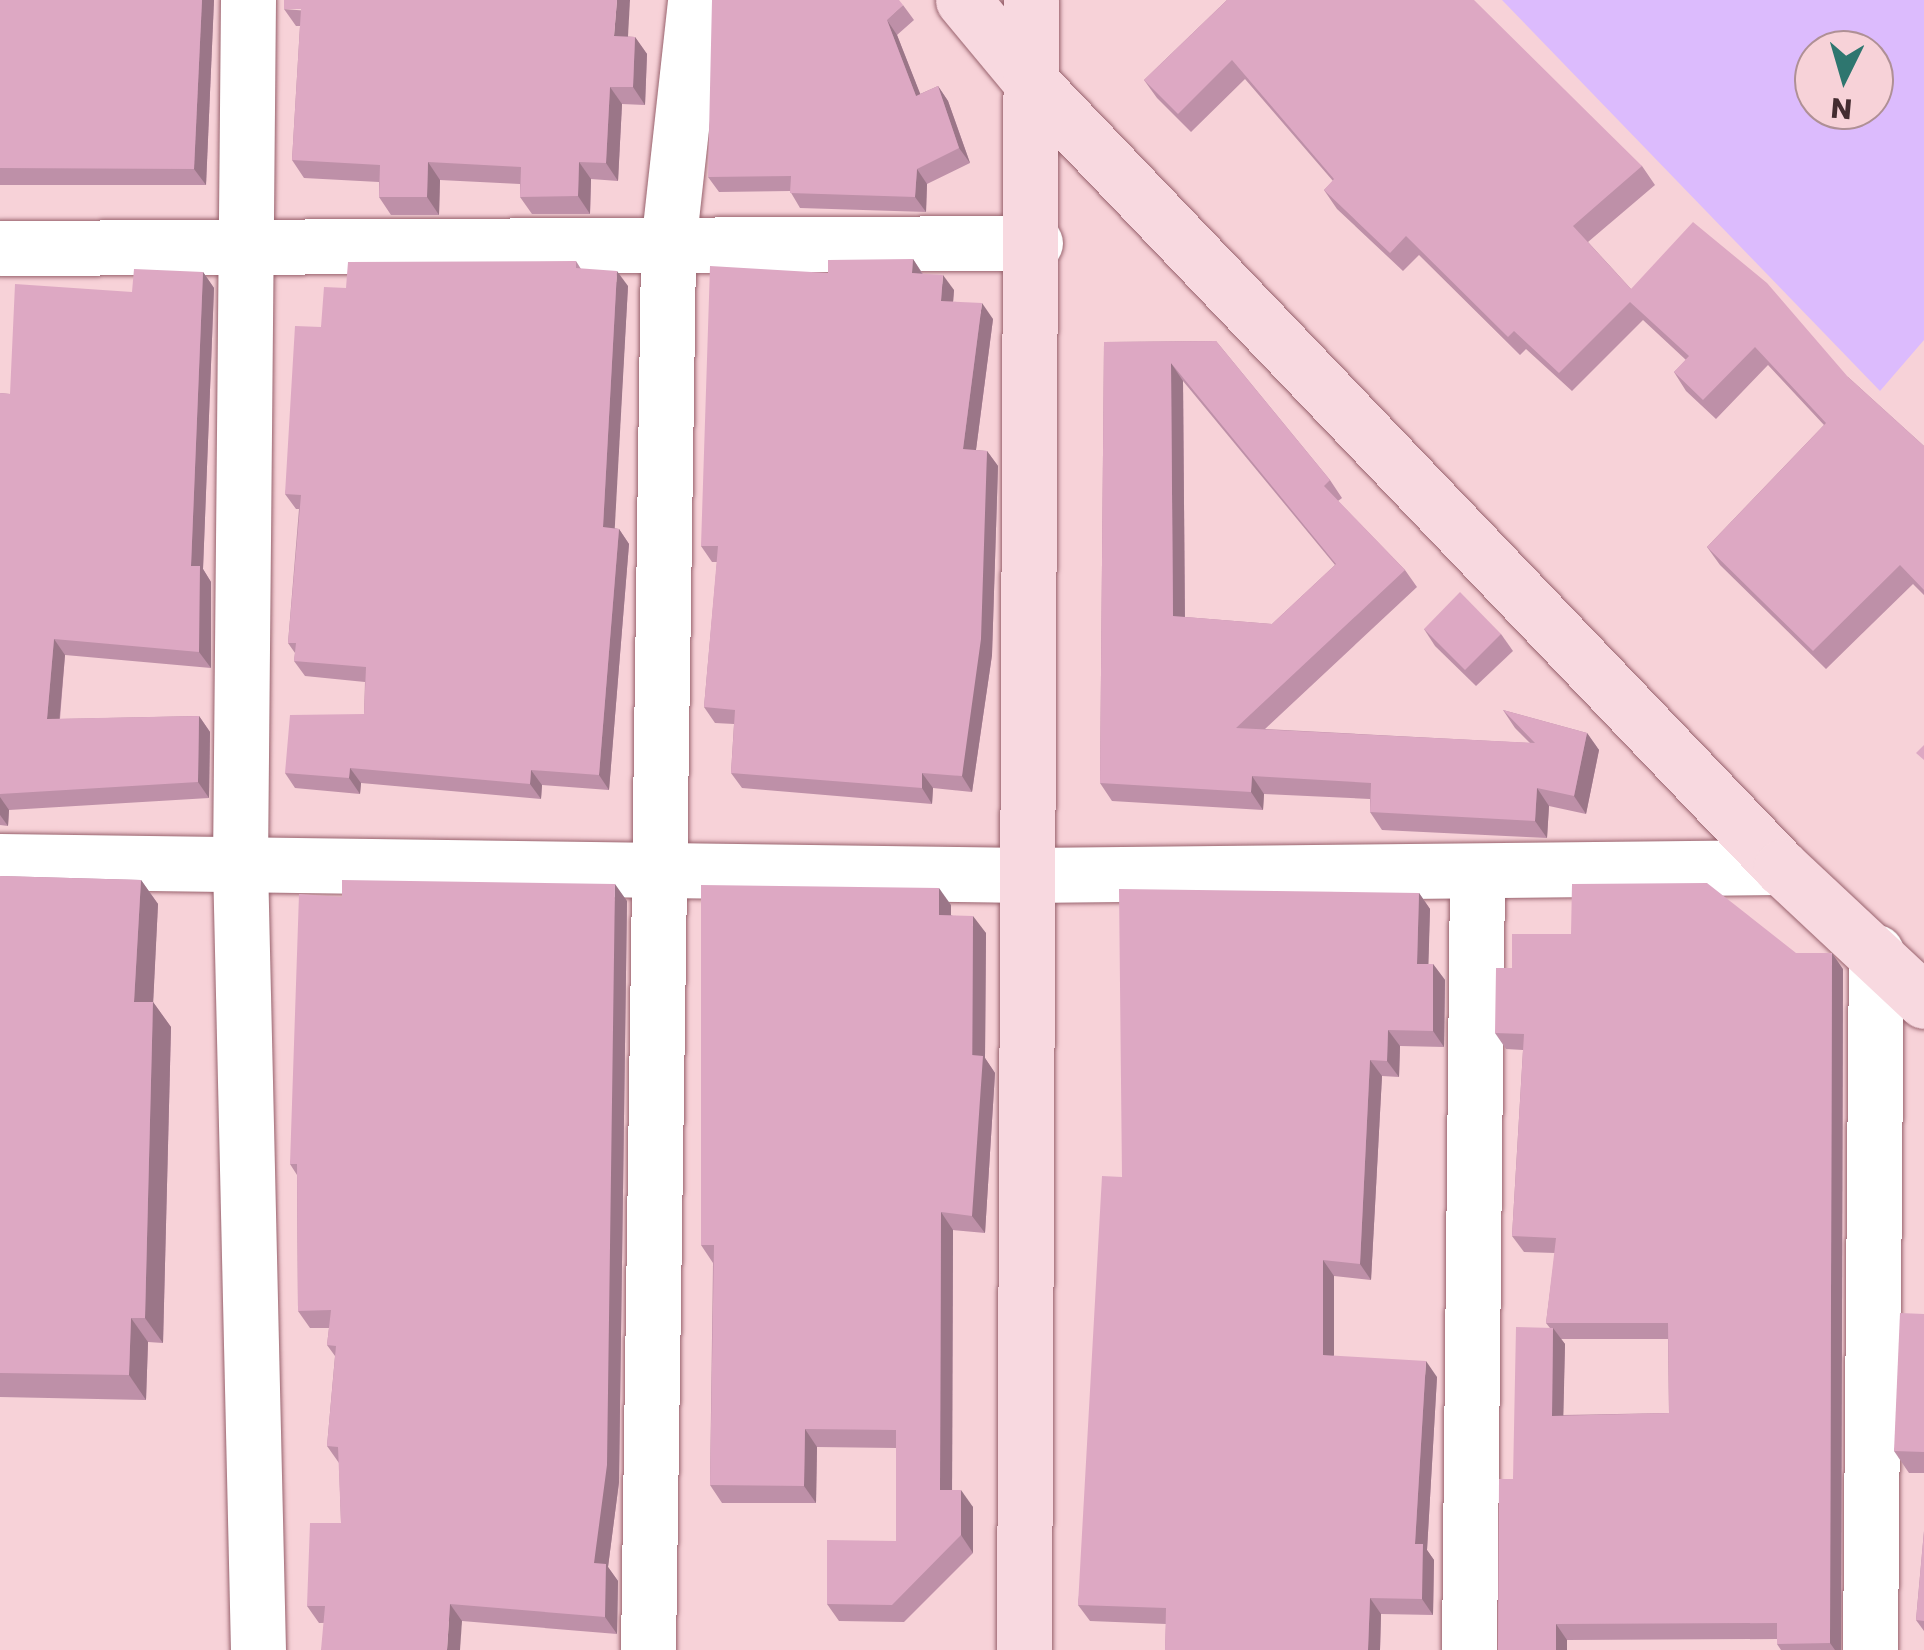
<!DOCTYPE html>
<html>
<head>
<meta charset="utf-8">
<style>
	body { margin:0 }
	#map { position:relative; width:1924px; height:1650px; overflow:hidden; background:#f7d2d8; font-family:Poppins,sans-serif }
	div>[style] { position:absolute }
	.green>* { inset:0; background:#dcbbfd }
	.roads { filter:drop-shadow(0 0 2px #98626d) drop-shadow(0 0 2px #98626d) }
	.street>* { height:55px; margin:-27.5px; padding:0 27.5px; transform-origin:27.5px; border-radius:27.5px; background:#fff }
	.secondary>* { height:55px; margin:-27.5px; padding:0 27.5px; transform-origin:27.5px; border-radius:27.5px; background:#f8d9e0 }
	.wall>* { inset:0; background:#be90a8 }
	.shaded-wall>* { inset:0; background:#9b7688 }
	.building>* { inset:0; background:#dda8c3 }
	span { translate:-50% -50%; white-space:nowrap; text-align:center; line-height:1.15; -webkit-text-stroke:8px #f7d2d8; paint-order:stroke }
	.north { position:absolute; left:1794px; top:30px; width:100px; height:100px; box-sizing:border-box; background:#f7d2d8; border:2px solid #af9095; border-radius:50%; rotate:185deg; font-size:28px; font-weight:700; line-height:40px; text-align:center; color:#432c30 }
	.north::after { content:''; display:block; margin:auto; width:35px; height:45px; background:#2e766f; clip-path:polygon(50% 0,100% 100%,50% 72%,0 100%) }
</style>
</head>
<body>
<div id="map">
	<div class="green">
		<div style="clip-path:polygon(evenodd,1502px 0,1924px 0,1924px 340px,1880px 391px,1502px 0,1814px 50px,1874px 50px,1874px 110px,1814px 110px,1814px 50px)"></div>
	</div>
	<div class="roads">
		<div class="street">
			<div style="left:248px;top:0;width:863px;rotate:90.53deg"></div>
			<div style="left:240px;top:863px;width:787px;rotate:88.69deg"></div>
			<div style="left:0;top:248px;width:1035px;rotate:-0.28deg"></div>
			<div style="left:0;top:861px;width:1027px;rotate:0.78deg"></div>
			<div style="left:1027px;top:875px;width:754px;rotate:-0.61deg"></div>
			<div style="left:648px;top:1650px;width:1404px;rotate:-89.18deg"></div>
			<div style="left:668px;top:246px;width:247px;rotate:-83.7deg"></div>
			<div style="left:1469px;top:1650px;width:774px;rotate:-89.41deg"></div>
			<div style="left:1870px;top:1650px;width:698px;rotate:-89.51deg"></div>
		</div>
		<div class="secondary">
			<div style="left:963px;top:0;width:107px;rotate:50.3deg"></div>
			<div style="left:1031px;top:82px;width:1086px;rotate:46.31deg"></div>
			<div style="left:1781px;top:867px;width:196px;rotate:43.1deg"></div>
			<div style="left:1024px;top:1650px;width:1650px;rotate:-89.76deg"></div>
		</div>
	</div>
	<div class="wall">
		<div style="clip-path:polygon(0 0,214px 0,206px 185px,0 185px)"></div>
		<div style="clip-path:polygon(1227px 0,1642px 166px,1655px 185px,1588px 242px,1631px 289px,1848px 377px,1924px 446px,1924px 595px,1913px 584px,1826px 669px,1720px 565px,1707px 547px,1824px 425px,1768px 365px,1716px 419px,1686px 391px,1674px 372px,1686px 360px,1643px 320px,1572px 391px,1526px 349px,1520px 355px,1419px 255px,1403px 271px,1337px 209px,1324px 190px,1333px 181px,1245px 79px,1191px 132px,1157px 98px,1144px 80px)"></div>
		<div style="clip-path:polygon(903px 5px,914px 20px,897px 35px,920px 94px,938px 86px,948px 101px,970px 163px,927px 184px,926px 212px,800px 208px,790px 191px,719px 192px,708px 177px)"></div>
		<div style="clip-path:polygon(284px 9px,635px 37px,647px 54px,645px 105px,622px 104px,618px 181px,591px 179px,590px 214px,532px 214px,520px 197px,520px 184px,440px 180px,439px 215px,391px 215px,379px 197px,379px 182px,304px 178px,292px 160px,300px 26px,296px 26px)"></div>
		<div style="clip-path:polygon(913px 259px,923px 274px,954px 290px,953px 302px,993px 319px,976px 450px,987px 451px,998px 466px,992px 655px,972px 792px,933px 788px,932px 804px,742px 788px,731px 773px,734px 724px,715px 723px,704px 707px,717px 562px,712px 562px,701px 546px,828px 273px)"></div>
		<div style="clip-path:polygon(576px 261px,581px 269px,628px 286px,614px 528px,619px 529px,629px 544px,609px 790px,542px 785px,541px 799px,361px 783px,360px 794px,295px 788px,285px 773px,364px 714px,365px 682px,305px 676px,294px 661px,295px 653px,288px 643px,299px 509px,296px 509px,285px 494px,321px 327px,346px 288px)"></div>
		<div style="clip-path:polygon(203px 272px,214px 288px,203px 569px,211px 582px,211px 668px,65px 655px,60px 719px,199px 716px,210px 732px,209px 798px,9px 810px,8px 826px,0 825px,0 393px,10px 394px,132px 292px)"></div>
		<div style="clip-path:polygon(evenodd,1216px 341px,1330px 480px,1342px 498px,1338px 501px,1405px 570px,1417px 587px,1265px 729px,1530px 743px,1515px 728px,1503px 710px,1587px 733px,1599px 750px,1586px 814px,1549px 806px,1547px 838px,1382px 830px,1370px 812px,1370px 799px,1264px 794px,1263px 810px,1112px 801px,1100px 783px,1104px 342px,1216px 341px,1183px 381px,1335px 565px,1272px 624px,1185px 617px,1183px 381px)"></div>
		<div style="clip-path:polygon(1424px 629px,1501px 634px,1513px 651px,1476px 686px,1435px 646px)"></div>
		<div style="clip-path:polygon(0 876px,141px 880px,158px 904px,153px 1002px,171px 1027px,163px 1343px,148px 1342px,146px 1400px,0 1397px)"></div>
		<div style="clip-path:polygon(1419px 893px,1430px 909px,1428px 964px,1433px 964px,1445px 980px,1444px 1047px,1400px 1046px,1399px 1077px,1382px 1076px,1371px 1280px,1334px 1276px,1334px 1356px,1437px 1377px,1427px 1550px,1434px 1560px,1433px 1615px,1381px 1614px,1380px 1650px,1165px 1650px,1166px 1624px,1090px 1621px,1078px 1605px,1122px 1177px)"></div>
		<div style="clip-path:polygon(342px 897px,627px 901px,619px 1482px,608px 1567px,618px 1581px,617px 1634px,462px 1621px,319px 1623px,307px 1606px,341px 1523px,339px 1463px,327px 1446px,335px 1356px,327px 1345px,329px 1328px,310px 1328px,298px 1311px,297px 1175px,290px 1164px)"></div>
		<div style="clip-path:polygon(951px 905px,951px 915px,986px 933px,985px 1058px,995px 1073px,985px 1233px,953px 1230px,952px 1490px,973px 1507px,973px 1553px,904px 1622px,839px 1621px,827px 1604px,896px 1541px,896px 1448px,817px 1447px,816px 1503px,722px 1503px,710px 1485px,713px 1263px,701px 1245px)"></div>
		<div style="clip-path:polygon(evenodd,1796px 953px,1843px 969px,1841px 1650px,1781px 1650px,1777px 1644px,1777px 1639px,1567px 1640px,1498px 1650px,1513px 1479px,1550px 1328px,1546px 1323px,1555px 1253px,1524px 1252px,1512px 1236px,1523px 1050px,1506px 1049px,1495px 1033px,1512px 968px,1796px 953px,1561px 1339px,1668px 1339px,1669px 1413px,1563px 1415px,1565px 1344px,1561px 1339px)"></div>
		<div style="clip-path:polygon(1924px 1314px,1924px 1473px,1909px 1473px,1894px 1451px)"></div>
		<div style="clip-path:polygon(1924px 1531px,1924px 1631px,1916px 1620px)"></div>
	</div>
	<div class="shaded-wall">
		<div style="clip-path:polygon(202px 0,214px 0,206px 185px,194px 169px)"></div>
		<div style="clip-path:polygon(617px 0,630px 0,627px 54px,614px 36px)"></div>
		<div style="clip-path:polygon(887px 20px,897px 35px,927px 111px,916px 96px)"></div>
		<div style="clip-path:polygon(635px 37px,647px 54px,645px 105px,633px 87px)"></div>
		<div style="clip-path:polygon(938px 86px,948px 101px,970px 163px,959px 148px)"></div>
		<div style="clip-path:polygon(610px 87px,622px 104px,618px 181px,606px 163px)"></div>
		<div style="clip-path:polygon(428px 162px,440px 180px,439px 215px,427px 197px)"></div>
		<div style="clip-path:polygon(579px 162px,591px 179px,590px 214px,578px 196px)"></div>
		<div style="clip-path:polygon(917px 169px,927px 184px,926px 212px,915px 197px)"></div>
		<div style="clip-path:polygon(913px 259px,923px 275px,912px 273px)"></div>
		<div style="clip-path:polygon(617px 271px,628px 286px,614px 542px,603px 527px)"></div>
		<div style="clip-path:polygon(203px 272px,214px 288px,203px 569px,211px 582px,211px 668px,199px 652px,191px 566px)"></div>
		<div style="clip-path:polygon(943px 275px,954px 290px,952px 316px,941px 301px)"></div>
		<div style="clip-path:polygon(982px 303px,993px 319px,974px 465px,963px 449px)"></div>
		<div style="clip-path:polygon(1171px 363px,1183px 381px,1185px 633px,1173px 616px)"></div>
		<div style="clip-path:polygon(987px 451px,998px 466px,992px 655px,972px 792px,962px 776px)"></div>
		<div style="clip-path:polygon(619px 529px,629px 544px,609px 790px,599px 775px)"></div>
		<div style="clip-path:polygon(54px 639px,65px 655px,58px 735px,47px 719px)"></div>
		<div style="clip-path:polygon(199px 716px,210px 732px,209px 798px,198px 782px)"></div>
		<div style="clip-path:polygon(1587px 733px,1599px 750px,1586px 814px,1574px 796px)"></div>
		<div style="clip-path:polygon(350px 768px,361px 783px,360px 794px,349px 778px)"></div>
		<div style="clip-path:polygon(531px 770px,542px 785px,541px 799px,530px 784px)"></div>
		<div style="clip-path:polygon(922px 773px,933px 788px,932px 804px,922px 788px)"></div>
		<div style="clip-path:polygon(1252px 776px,1264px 794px,1263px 810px,1251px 792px)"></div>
		<div style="clip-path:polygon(1537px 788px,1549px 806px,1547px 838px,1535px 821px)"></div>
		<div style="clip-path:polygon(0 797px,9px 810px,8px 826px,0 815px)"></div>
		<div style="clip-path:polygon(141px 880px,158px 904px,152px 1026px,134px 1002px)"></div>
		<div style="clip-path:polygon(615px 884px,627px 901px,619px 1482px,608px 1567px,618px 1581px,617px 1634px,605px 1617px,594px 1563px)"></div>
		<div style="clip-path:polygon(939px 888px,951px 905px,951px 933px,939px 915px)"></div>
		<div style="clip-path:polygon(1419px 893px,1430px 909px,1428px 980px,1417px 964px)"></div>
		<div style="clip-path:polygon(973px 916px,986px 933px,985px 1058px,995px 1073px,985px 1233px,972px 1216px)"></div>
		<div style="clip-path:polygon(1832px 953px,1843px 969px,1841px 1650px,1835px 1650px,1830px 1643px)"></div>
		<div style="clip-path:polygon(1433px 964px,1445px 980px,1444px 1047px,1433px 1031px)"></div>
		<div style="clip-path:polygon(153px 1002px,171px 1027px,163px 1343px,145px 1318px)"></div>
		<div style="clip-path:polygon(1388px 1030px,1400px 1046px,1399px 1077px,1387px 1061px)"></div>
		<div style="clip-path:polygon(1370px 1060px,1382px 1076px,1371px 1280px,1360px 1264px)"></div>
		<div style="clip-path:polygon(941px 1212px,953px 1230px,952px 1507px,940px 1490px)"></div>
		<div style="clip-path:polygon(1323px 1260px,1334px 1276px,1334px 1371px,1323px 1355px)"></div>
		<div style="clip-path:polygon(131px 1318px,148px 1342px,146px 1400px,129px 1375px)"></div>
		<div style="clip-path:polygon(1553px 1328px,1565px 1344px,1563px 1432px,1552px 1416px)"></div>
		<div style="clip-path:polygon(1426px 1361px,1437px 1377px,1427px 1550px,1434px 1560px,1433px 1615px,1422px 1599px,1415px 1544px)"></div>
		<div style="clip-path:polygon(805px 1429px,817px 1447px,816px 1503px,804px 1486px)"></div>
		<div style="clip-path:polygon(961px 1490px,973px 1507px,973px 1553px,961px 1535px)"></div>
		<div style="clip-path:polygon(1370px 1598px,1381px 1614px,1380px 1650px,1368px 1650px)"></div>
		<div style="clip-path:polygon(450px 1604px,462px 1621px,460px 1650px,447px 1650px)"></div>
		<div style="clip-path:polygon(1556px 1624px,1567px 1640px,1567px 1650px,1556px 1650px)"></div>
	</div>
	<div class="building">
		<div style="clip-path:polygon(0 0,202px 0,194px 169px,0 168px)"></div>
		<div style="clip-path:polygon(284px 0,617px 0,614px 36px,635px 37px,633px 87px,610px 87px,606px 163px,579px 162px,578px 196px,520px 197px,521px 167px,428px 162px,427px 197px,379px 197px,380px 165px,292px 160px,301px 9px,284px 9px)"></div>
		<div style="clip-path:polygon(712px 0,899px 0,903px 5px,887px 20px,916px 96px,938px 86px,959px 148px,917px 169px,915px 197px,790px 193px,791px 176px,708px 177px)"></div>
		<div style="clip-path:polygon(1227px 0,1474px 0,1642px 166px,1573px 226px,1631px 289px,1693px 222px,1767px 283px,1848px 377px,1924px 446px,1924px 590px,1900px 565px,1813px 651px,1707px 547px,1826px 423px,1755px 347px,1703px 400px,1674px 372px,1689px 356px,1630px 302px,1559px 373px,1514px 331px,1508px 337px,1406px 236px,1390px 253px,1324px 190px,1334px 179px,1232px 60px,1178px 114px,1144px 80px)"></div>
		<div style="clip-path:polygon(913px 259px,912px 273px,943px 275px,941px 301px,982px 303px,963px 449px,987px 451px,981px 639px,962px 776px,922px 773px,922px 788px,731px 773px,735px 710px,704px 707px,718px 546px,701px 546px,710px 266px,828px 273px,828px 260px)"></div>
		<div style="clip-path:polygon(576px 261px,576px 268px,617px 271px,603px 527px,619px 529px,599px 775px,531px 770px,530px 784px,350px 768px,349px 778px,285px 773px,290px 715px,364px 714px,366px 667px,294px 661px,296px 643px,288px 643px,301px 495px,285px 494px,295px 326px,321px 327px,324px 287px,346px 288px,348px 262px)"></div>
		<div style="clip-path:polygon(134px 269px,203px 272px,191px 566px,200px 566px,199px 652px,54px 639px,47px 719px,199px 716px,198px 782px,0 794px,0 393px,10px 394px,15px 284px,132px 292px)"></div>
		<div style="clip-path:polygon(evenodd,1216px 341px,1330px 480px,1324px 486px,1405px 570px,1236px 728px,1535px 743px,1503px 710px,1587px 733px,1574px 796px,1537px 788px,1535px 821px,1370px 812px,1371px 783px,1252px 776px,1251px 792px,1100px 783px,1104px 342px,1216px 341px,1171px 363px,1336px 564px,1272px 624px,1173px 616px,1171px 363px)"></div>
		<div style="clip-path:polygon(1460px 592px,1501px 634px,1465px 670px,1424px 629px)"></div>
		<div style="clip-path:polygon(1924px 745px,1924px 760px,1916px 753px)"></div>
		<div style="clip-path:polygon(0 876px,141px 880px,134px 1002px,153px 1002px,145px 1318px,131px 1318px,129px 1375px,0 1373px)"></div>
		<div style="clip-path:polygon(342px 880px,615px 884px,607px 1465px,594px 1563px,606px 1564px,605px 1617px,450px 1604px,447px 1650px,321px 1650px,325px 1606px,307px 1606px,310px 1523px,341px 1523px,338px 1447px,327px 1446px,336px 1346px,327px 1345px,331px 1310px,298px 1311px,297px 1164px,290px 1164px,299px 894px,342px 897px)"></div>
		<div style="clip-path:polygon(1707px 883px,1796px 953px,1832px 953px,1830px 1643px,1777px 1644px,1777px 1623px,1556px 1624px,1556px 1650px,1498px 1650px,1499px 1479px,1513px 1479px,1516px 1327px,1553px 1328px,1552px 1416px,1669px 1413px,1668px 1323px,1546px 1323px,1556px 1238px,1512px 1236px,1524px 1034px,1495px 1033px,1496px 968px,1512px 968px,1512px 934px,1571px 934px,1572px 884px)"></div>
		<div style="clip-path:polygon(701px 885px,939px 888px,939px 915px,973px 916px,972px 1055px,983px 1056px,972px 1216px,941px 1212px,940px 1490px,961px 1490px,961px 1535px,892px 1605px,827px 1604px,827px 1540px,896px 1541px,896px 1430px,805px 1429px,804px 1486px,710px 1485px,714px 1245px,701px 1245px)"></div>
		<div style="clip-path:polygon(1119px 889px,1419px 893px,1417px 964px,1433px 964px,1433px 1031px,1388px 1030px,1387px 1061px,1370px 1060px,1360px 1264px,1323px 1260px,1323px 1355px,1426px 1361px,1415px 1544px,1423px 1544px,1422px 1599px,1370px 1598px,1368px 1650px,1165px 1650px,1166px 1608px,1078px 1605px,1102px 1176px,1122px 1177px)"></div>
		<div style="clip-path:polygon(1900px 1313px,1924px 1314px,1924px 1452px,1894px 1451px)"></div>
		<div style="clip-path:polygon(1924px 1531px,1924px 1621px,1916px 1620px)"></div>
	</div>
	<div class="north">N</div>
</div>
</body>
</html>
